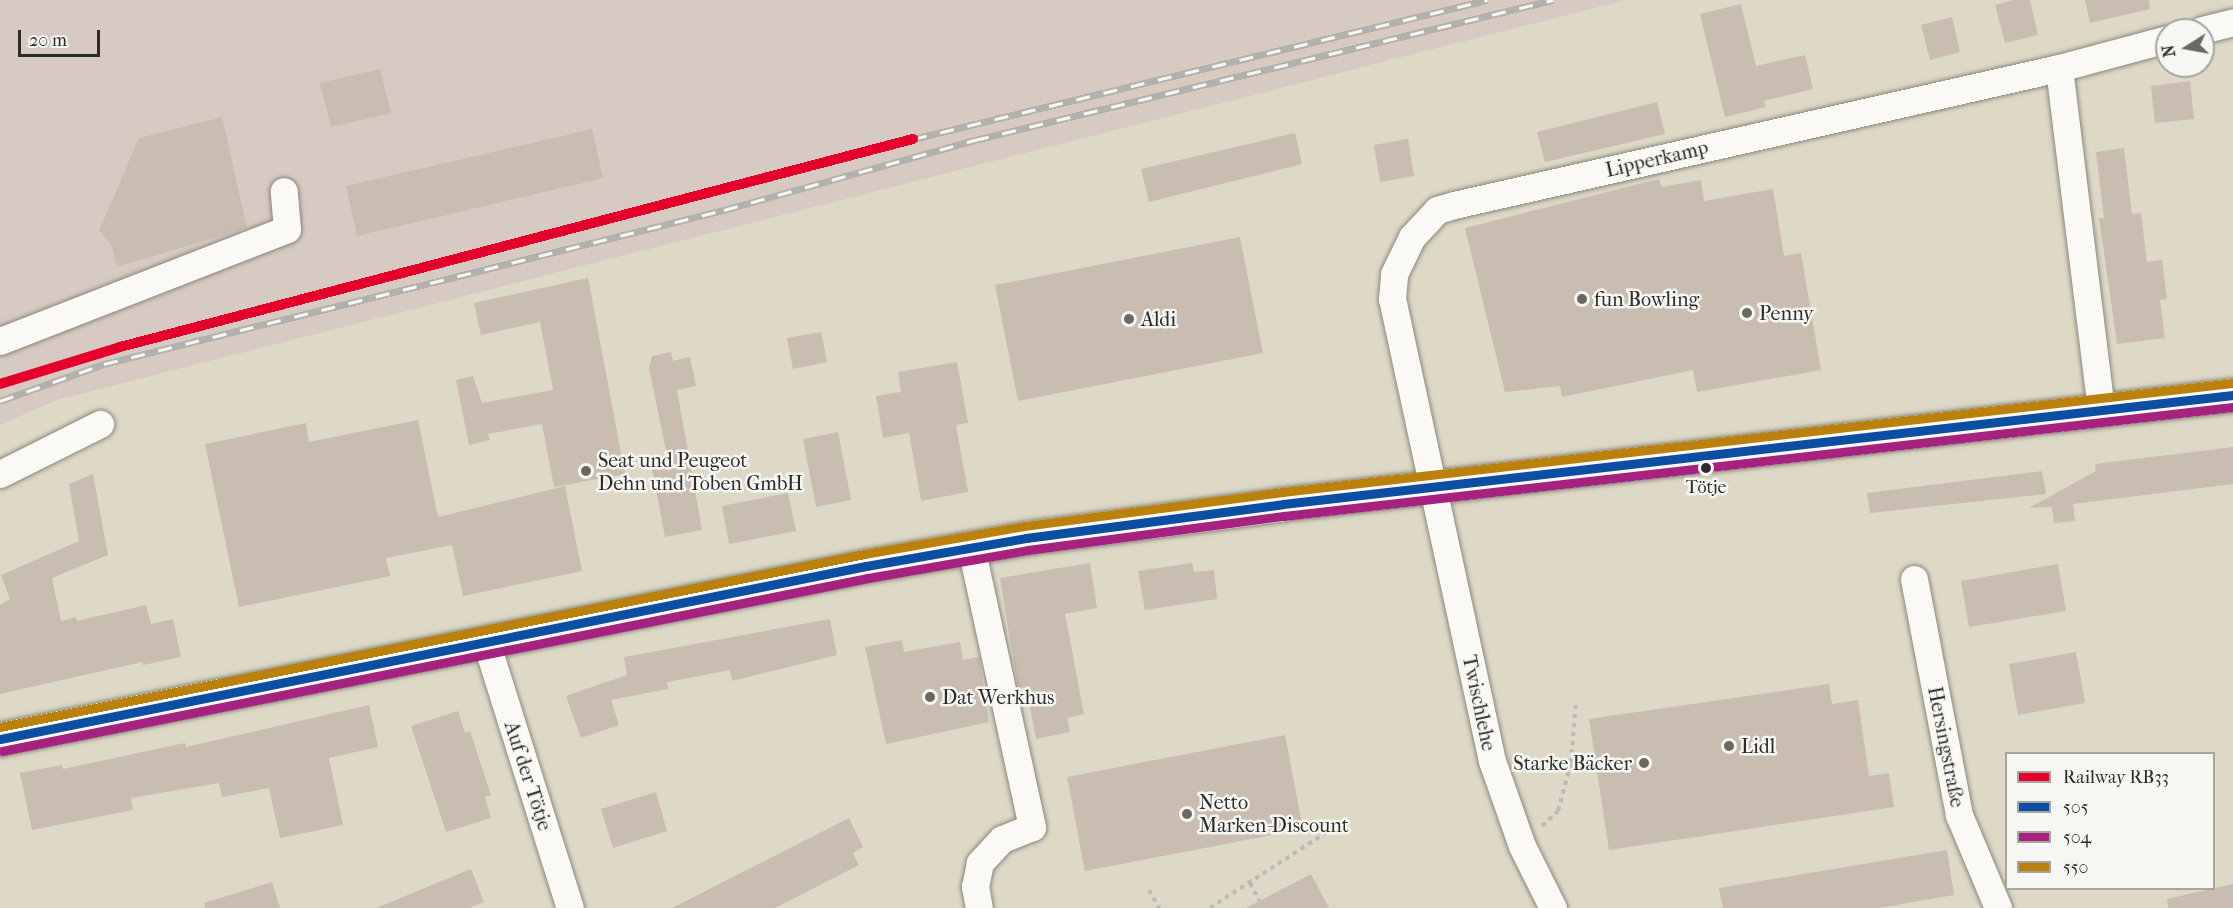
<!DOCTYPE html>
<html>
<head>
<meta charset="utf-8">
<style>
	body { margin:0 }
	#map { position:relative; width:2233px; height:908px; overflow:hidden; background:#ded9c6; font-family:"IM FELL French Canon",serif }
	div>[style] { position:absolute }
	.industrial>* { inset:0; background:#d7cac3 }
	.building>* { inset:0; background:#c9bcb1 }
	.path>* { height:4px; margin-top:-2px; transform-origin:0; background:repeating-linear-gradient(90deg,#bbbab7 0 4.5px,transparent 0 9px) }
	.roads { filter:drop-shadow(0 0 2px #8a887e) drop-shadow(0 0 2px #8a887e) }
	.minor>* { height:27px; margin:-13.5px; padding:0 13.5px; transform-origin:13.5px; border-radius:13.5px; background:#faf9f6 }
	.major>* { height:33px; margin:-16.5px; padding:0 16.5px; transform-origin:16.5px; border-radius:16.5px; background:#faf9f6 }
	.rail>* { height:7px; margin-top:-3.5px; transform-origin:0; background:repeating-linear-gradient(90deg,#f6f6f2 0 14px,#b2b1ae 0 28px); box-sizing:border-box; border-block:2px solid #b2b1ae }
	.bus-1>* { height:9px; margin:-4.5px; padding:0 4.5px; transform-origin:4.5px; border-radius:4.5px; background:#0b4ea2 }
	.bus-2>* { height:9px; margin:-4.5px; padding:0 4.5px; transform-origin:4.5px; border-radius:4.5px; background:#a5237f }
	.bus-3>* { height:9px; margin:-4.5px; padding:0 4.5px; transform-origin:4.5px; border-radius:4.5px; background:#ba810d }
	.rail-1>* { height:10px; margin:-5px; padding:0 5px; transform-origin:5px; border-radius:5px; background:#e4002b }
	.dots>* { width:16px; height:16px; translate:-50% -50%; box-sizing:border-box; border:3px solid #f6f6f2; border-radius:50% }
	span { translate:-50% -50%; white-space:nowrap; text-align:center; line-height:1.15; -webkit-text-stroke:5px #f6f6f2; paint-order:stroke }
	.bus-label { font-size:18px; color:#2b2b2b }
	.street-label { font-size:20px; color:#2b2b2b }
	.poi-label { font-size:20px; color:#2b2b2b }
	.left { translate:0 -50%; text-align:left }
	.right { translate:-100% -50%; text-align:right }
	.legend { position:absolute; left:2005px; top:752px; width:210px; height:138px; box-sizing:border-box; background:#f6f6f2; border:2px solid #a5a5a2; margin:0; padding:8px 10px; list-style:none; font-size:18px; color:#2b2b2b }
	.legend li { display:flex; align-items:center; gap:12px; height:30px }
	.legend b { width:30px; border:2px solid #a5a5a2 }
	.north { position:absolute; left:2155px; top:18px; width:60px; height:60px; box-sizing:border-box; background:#f6f6f2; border:2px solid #a5a5a2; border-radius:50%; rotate:259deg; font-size:16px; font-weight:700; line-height:24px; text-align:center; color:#2b2b2b }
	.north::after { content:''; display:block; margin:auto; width:21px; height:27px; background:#6a6861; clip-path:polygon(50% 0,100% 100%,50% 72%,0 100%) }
	.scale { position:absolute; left:18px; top:30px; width:82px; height:27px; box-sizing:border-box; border:3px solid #2b2b2b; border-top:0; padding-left:8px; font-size:18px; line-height:21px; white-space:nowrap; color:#2b2b2b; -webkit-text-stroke:4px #f6f6f2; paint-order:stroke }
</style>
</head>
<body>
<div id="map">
	<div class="industrial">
		<div style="clip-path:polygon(0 0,1626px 0,57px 400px,0 425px)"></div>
	</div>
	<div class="building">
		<div style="clip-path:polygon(2014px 0,2030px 0,2038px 35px,2005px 43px,1995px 5px)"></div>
		<div style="clip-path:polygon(2085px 0,2149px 0,2150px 9px,2090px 23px)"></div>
		<div style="clip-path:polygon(1741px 4px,1756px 66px,1805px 55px,1813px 89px,1764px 101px,1766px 107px,1725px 117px,1700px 14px)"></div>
		<div style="clip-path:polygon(1952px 17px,1960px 52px,1930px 60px,1921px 25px)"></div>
		<div style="clip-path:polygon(380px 69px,391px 113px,331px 127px,320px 83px)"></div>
		<div style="clip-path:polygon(2190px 81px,2194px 119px,2155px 123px,2151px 86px)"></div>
		<div style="clip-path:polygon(1657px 102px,1665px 134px,1545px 162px,1537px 132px)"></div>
		<div style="clip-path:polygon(222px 117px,247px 228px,117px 267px,111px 244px,99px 231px,139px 138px)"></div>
		<div style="clip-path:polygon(592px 129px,603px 178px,357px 236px,346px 186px)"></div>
		<div style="clip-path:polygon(1295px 133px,1302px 164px,1149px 202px,1141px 169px)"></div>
		<div style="clip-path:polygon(1408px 139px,1414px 176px,1380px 182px,1374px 145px)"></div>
		<div style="clip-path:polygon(2124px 148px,2132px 214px,2141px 213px,2147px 262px,2162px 260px,2167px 299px,2160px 300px,2165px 338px,2117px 344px,2099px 218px,2104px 218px,2096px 152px)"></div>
		<div style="clip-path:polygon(1659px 179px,1662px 187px,1701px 180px,1704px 201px,1773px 189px,1784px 256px,1801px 253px,1821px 370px,1697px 392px,1693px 370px,1562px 397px,1560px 386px,1505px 392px,1465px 228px)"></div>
		<div style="clip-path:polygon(1240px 237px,1263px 353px,1018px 401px,995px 285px)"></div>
		<div style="clip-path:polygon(588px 278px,625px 474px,554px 487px,542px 424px,488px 434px,490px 440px,469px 445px,456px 380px,473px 376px,482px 403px,553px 390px,540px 322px,481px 335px,474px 303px)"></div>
		<div style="clip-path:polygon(821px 332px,827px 362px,793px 369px,787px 338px)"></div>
		<div style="clip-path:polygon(671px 352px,673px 361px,690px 357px,696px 386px,677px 390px,702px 530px,665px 537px,651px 463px,668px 460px,649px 368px,652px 356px)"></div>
		<div style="clip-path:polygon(957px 362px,968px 423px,956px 425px,968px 492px,921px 501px,909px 433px,883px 438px,876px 396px,901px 392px,898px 372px)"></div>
		<div style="clip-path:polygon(418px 420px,438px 517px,565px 486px,582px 571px,463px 596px,452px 545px,386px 558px,390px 576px,239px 607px,205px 444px,306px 423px,309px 442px)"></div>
		<div style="clip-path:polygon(838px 432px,851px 500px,816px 507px,803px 439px)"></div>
		<div style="clip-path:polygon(2233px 447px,2233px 484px,2073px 504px,2075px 521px,2054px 523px,2052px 507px,2029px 508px,2096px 471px,2095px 464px)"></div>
		<div style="clip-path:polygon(2042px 471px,2046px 494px,1870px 513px,1867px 493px)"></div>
		<div style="clip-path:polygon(93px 474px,108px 555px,52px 578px,61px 621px,76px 617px,77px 621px,146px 605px,151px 624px,173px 619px,181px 657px,143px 665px,142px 662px,0 694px,0 605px,10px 599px,1px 575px,79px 541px,69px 484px)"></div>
		<div style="clip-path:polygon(788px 493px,796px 531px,729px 544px,722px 506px)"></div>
		<div style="clip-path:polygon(1090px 563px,1097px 608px,1065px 614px,1084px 714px,1067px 718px,1070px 732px,1036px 739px,1026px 687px,1018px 688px,1000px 578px)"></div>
		<div style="clip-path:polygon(1192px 563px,1194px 572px,1214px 570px,1217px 599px,1145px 610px,1138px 571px)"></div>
		<div style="clip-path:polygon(2058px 564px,2066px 611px,1969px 627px,1961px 581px)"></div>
		<div style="clip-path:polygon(830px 619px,837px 655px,732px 681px,730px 670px,667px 682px,668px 689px,611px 700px,619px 725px,581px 738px,566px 696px,627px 675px,624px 657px)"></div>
		<div style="clip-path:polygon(902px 640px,904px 652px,960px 642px,963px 660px,979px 657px,989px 722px,886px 744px,865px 647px)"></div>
		<div style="clip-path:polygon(2076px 652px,2085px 703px,2018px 715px,2009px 664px)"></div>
		<div style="clip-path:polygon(1829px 684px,1832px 704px,1858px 700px,1869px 776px,1889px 773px,1894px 807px,1609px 850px,1589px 719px)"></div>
		<div style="clip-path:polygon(369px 705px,378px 747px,329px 758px,343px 825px,280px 838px,269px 788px,222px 797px,219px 783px,131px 798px,133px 810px,32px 830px,20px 773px,62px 765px,63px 769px,185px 743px,186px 747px)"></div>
		<div style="clip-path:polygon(458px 711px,465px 733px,470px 731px,491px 795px,485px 797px,491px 818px,446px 832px,411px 726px)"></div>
		<div style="clip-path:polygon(1285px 735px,1303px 829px,1085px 871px,1067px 777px)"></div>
		<div style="clip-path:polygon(656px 792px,667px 831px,613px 848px,601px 809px)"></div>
		<div style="clip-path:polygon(849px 818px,863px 847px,853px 853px,859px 865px,775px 908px,672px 908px)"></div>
		<div style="clip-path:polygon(1947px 850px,1954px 895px,1879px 908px,1723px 908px,1719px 888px)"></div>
		<div style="clip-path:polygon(471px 869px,484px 902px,469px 908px,376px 908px)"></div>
		<div style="clip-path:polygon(1311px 874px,1329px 908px,1246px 908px)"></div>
		<div style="clip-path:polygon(272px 882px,280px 908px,205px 908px,204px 903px)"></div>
		<div style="clip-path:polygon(2233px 884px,2233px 908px,2168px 908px,2167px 899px)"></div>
	</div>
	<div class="path">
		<div style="left:1542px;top:826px;width:22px;rotate:-43deg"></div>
		<div style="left:1558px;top:811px;width:50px;rotate:-74.8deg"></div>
		<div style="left:1571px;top:763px;width:62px;rotate:-85.4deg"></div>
		<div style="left:1250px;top:883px;width:20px;rotate:63deg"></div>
		<div style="left:1149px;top:890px;width:21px;rotate:61deg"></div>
		<div style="left:1210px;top:908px;width:147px;rotate:-33deg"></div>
	</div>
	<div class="roads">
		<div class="minor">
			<div style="left:2202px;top:30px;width:32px;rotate:-14deg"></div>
			<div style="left:2059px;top:68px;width:343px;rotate:83deg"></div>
			<div style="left:0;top:341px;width:308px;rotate:-21.3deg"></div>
			<div style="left:287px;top:229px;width:38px;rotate:-95deg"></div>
			<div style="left:0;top:474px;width:112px;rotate:-26.6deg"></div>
			<div style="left:971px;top:547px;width:287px;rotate:77.7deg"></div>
			<div style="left:1032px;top:827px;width:32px;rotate:158deg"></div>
			<div style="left:1002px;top:839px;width:33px;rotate:133deg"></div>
			<div style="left:980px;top:863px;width:24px;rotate:102deg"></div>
			<div style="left:975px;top:886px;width:22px;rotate:80deg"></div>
			<div style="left:1914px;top:579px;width:240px;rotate:79.2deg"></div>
			<div style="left:1959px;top:815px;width:101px;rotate:67.2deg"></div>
			<div style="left:487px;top:645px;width:276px;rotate:72.5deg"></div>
			<div style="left:1553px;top:908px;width:69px;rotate:-116.6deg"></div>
			<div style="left:1522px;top:846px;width:90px;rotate:-109.4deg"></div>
			<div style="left:1492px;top:761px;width:473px;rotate:-102.2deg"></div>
			<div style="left:1392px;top:299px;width:25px;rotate:-85deg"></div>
			<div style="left:1394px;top:274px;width:41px;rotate:-64.1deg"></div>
			<div style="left:1412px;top:237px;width:37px;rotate:-47deg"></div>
			<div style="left:1437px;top:210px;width:18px;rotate:-16deg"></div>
			<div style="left:1454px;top:205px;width:620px;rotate:-12.76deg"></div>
			<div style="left:2059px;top:68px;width:112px;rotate:-15deg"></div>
		</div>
		<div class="major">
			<div style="left:0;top:739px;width:883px;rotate:-11.3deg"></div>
			<div style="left:866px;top:566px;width:162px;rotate:-9.9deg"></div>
			<div style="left:1026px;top:538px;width:259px;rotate:-7.5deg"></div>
			<div style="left:1283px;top:504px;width:956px;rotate:-6.55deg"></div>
		</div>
	</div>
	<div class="rail">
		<div style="left:913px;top:139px;width:591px;rotate:-13.61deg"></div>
		<div style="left:0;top:401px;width:110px;rotate:-19.6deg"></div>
		<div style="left:104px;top:364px;width:639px;rotate:-13.95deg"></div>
		<div style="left:724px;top:210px;width:261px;rotate:-15.6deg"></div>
		<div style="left:975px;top:140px;width:595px;rotate:-13.62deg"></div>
	</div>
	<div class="bus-1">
		<div style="left:0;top:739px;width:883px;rotate:-11.3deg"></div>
		<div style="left:866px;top:566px;width:162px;rotate:-9.9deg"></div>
		<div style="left:1026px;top:538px;width:259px;rotate:-7.5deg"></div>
		<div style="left:1283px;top:504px;width:956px;rotate:-6.55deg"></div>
	</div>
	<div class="bus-2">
		<div style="left:2px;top:751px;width:883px;rotate:-11.3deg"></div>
		<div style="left:868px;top:578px;width:162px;rotate:-9.9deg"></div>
		<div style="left:1028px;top:550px;width:258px;rotate:-7.6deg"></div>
		<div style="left:1284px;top:516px;width:955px;rotate:-6.55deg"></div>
	</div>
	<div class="bus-3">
		<div style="left:0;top:727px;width:881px;rotate:-11.32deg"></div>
		<div style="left:864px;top:554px;width:162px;rotate:-9.9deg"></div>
		<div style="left:1024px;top:526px;width:260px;rotate:-7.5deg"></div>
		<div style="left:1282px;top:492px;width:956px;rotate:-6.55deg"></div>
	</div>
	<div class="rail-1">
		<div style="left:0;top:384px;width:126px;rotate:-17.1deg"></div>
		<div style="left:120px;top:347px;width:820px;rotate:-14.7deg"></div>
	</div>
	<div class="dots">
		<div style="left:1582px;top:299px;background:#6a6861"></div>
		<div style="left:1747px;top:313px;background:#6a6861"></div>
		<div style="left:1129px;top:319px;background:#6a6861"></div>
		<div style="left:1706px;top:468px;background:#2b2b2b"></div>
		<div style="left:586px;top:471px;background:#6a6861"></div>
		<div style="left:930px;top:697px;background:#6a6861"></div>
		<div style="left:1729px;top:746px;background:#6a6861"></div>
		<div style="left:1644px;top:763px;background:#6a6861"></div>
		<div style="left:1187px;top:814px;background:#6a6861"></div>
	</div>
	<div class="bus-label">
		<span style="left:1706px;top:488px">Tötje</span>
	</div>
	<div class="street-label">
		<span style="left:1657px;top:159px;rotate:-13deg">Lipperkamp</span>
		<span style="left:1479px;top:703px;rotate:78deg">Twischlehe</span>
		<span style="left:1946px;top:747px;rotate:79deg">Hersingstraße</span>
		<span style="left:528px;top:776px;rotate:72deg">Auf der Tötje</span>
	</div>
	<div class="poi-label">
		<span class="left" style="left:1594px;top:299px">fun Bowling</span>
		<span class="left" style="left:1759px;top:313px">Penny</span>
		<span class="left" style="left:1141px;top:319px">Aldi</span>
		<span class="left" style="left:598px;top:472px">Seat und Peugeot<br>Dehn und Toben GmbH</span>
		<span class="left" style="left:942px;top:697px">Dat Werkhus</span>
		<span class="left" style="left:1741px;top:746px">Lidl</span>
		<span class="right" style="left:1632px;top:763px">Starke Bäcker</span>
		<span class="left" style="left:1199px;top:814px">Netto<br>Marken-Discount</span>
	</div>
	<ul class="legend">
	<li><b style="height:8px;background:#e4002b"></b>Railway RB33</li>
	<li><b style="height:8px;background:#0b4ea2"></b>505</li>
	<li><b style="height:8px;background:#a5237f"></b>504</li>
	<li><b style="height:8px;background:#ba810d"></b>550</li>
	</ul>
	<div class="north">N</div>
	<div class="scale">20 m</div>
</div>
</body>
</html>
